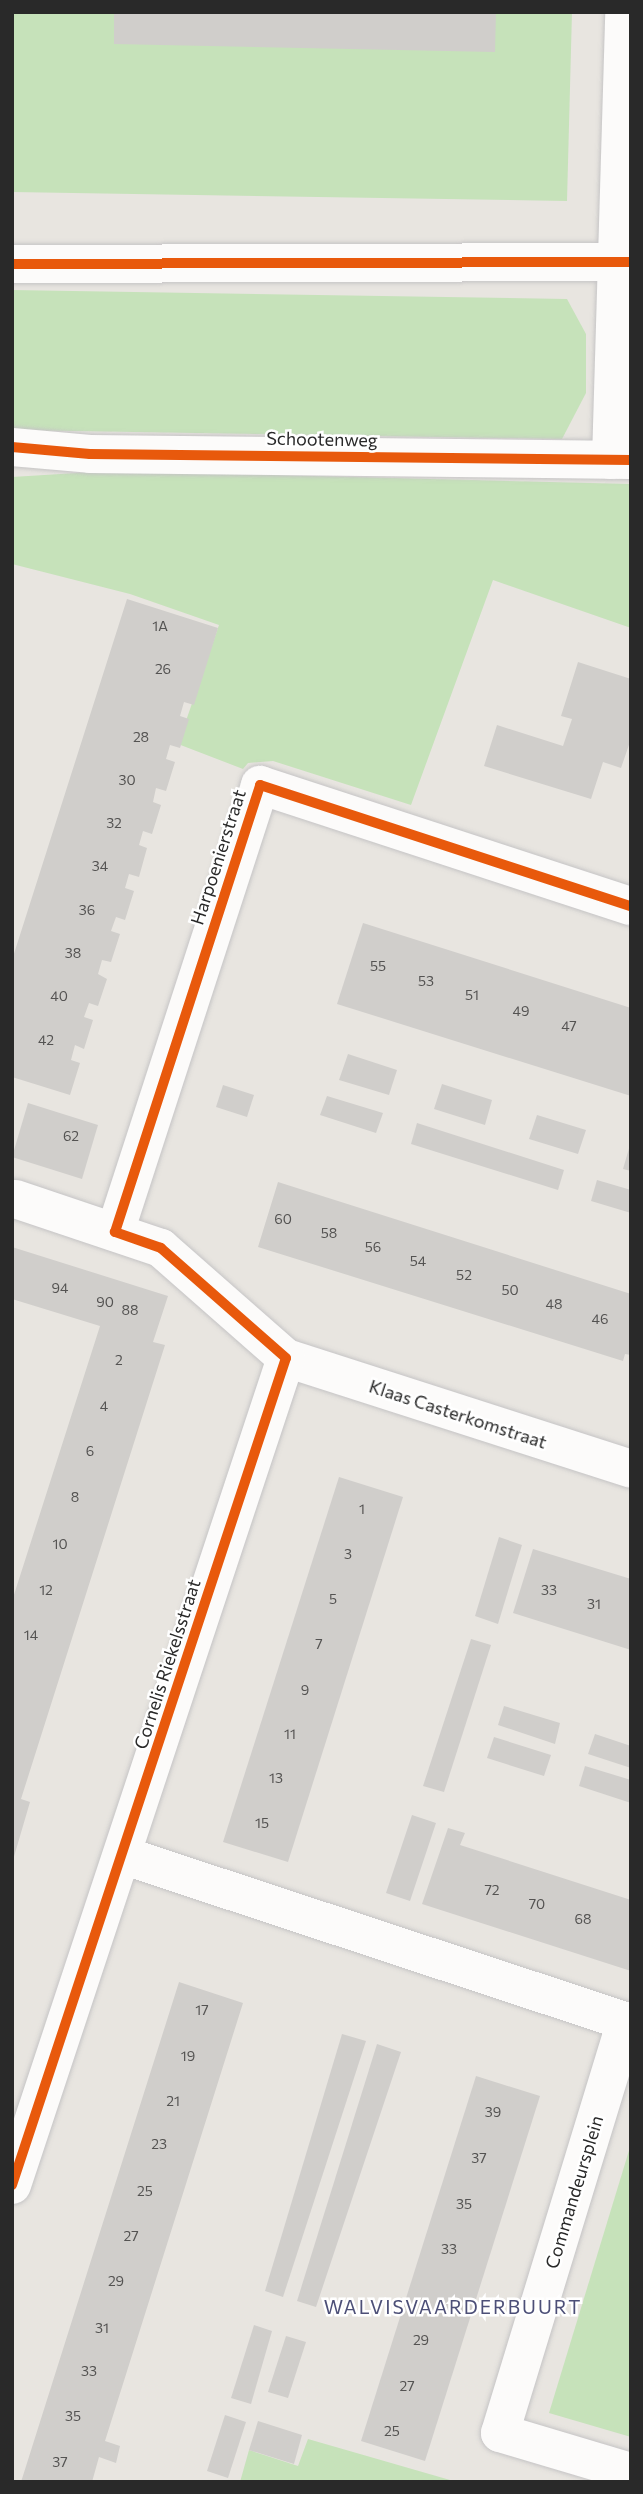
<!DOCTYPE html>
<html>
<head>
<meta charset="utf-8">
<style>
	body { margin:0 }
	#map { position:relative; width:643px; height:2494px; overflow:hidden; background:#e8e5e0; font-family:Commissioner,sans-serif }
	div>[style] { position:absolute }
	.green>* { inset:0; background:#c6e2ba }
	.building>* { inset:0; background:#d0cecb }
	.roads { filter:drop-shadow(0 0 2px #c5c4c5) drop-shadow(0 0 2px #c5c4c5) }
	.minor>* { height:38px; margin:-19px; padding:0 19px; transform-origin:19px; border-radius:19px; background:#fcfbfa }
	.cycleway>* { height:10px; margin:-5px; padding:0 5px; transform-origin:5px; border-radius:5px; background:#e8590c }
	span { translate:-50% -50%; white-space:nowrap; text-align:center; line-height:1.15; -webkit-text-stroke:5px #fff; paint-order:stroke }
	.number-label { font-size:14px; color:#545352 }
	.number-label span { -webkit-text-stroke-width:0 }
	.street-label { font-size:18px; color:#292929 }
	.neighbourhood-label { font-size:19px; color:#4c4f77; letter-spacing:2px }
	.frame { position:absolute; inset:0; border:14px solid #292929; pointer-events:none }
</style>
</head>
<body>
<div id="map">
	<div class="green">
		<div style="clip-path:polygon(12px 12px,572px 12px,567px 201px,12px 192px)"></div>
		<div style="clip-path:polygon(12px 290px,567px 299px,586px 334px,586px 393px,562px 439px,12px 430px)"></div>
		<div style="clip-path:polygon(109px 471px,631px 484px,631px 628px,493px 580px,411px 805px,273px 761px,248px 763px,243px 769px,178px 744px,219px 625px,130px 594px,12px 564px,12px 477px)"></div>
		<div style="clip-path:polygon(631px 2144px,631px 2437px,549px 2413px)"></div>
		<div style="clip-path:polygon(308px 2439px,457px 2482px,240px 2482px,249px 2450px,298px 2466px)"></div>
	</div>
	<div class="building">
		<div style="clip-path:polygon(114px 12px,496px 12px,495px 52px,114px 44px)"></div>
		<div style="clip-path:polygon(127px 599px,218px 628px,194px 705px,184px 702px,180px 716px,189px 719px,180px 748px,170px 745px,166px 759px,175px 762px,166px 791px,156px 788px,153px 802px,161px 805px,152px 834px,143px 831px,139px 845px,147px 848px,139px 877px,129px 874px,125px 888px,134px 891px,125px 920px,116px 917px,111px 931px,120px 934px,111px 962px,102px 960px,98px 974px,107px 979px,98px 1006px,89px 1003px,84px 1017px,93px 1020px,84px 1049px,75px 1045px,71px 1060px,80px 1063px,70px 1095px,12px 1077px,12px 960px)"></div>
		<div style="clip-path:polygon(578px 662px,631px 679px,631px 739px,621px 768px,603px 762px,591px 799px,484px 766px,497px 725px,563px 746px,572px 719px,561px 716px)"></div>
		<div style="clip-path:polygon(363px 923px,631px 1008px,631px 1096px,337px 1004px)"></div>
		<div style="clip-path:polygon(348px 1054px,397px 1070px,389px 1095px,339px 1080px)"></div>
		<div style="clip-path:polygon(442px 1084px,492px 1100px,485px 1125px,434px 1109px)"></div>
		<div style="clip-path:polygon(223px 1085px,254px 1095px,247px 1117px,216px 1107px)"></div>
		<div style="clip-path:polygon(327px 1096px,383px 1113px,376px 1133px,320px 1115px)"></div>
		<div style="clip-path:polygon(28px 1103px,98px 1125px,82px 1179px,12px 1157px)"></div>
		<div style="clip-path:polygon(537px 1115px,586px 1130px,578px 1154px,529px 1139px)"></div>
		<div style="clip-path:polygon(417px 1123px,564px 1170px,558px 1190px,411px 1144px)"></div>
		<div style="clip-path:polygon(630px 1145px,631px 1145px,631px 1171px,623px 1169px)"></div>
		<div style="clip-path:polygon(597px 1180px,631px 1190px,631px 1213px,591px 1201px)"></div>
		<div style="clip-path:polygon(278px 1182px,631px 1294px,631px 1355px,625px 1354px,623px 1361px,258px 1247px)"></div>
		<div style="clip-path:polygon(12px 1247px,168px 1296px,153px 1342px,165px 1345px,21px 1799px,30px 1802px,13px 1860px,12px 1601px,100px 1326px,12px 1299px)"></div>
		<div style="clip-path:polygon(339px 1477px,403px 1497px,288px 1862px,223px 1842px)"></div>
		<div style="clip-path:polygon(499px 1537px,522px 1545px,498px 1624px,475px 1616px)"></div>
		<div style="clip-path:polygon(533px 1549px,631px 1579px,631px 1650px,513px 1613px)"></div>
		<div style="clip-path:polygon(471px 1639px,491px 1645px,444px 1792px,423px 1786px)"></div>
		<div style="clip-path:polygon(504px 1706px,560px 1723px,555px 1744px,498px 1725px)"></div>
		<div style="clip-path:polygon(595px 1734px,631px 1746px,631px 1768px,588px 1754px)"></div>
		<div style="clip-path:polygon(494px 1737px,551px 1755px,544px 1776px,487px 1758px)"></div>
		<div style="clip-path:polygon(585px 1766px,631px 1780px,631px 1803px,579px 1786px)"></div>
		<div style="clip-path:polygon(412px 1815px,436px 1823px,410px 1901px,386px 1893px)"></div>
		<div style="clip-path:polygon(448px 1828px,465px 1833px,460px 1845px,631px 1900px,631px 1971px,422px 1904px)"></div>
		<div style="clip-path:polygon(179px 1982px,243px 2003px,105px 2441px,120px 2446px,116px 2463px,99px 2457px,92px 2482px,21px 2482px)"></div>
		<div style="clip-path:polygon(342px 2034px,366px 2041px,283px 2297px,265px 2291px)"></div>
		<div style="clip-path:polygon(377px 2044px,401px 2052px,316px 2307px,297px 2301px)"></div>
		<div style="clip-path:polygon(476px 2076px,540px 2096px,425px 2461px,361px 2441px)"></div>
		<div style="clip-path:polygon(254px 2325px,272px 2331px,251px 2404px,231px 2398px)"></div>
		<div style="clip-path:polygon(286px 2336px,306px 2342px,288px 2398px,268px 2392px)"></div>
		<div style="clip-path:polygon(225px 2415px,246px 2422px,228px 2478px,207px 2471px)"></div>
		<div style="clip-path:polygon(258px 2421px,302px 2435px,294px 2464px,249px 2450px)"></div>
	</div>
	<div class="roads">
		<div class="minor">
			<div style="left:12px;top:264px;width:619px;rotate:-0.19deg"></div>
			<div style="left:12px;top:447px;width:78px;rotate:5.1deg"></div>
			<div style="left:90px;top:454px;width:541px;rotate:0.64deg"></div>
			<div style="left:611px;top:460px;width:448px;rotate:-88.3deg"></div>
			<div style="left:115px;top:1232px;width:470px;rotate:-72deg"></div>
			<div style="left:260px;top:785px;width:390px;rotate:18.1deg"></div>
			<div style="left:286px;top:1358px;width:362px;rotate:17.8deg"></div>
			<div style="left:122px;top:1855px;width:536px;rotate:18.27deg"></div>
			<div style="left:626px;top:2021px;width:431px;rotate:107deg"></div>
			<div style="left:500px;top:2433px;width:137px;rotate:16.6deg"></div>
			<div style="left:12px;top:2185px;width:871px;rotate:-71.67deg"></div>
			<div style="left:286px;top:1358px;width:167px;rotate:-138.7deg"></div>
			<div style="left:161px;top:1248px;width:154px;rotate:-161.4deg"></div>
		</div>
	</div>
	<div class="cycleway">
		<div style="left:12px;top:264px;width:619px;rotate:-0.19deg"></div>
		<div style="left:12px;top:447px;width:78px;rotate:5.1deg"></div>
		<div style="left:90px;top:454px;width:541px;rotate:0.64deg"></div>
		<div style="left:12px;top:2185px;width:871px;rotate:-71.67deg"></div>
		<div style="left:286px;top:1358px;width:167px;rotate:-138.7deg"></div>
		<div style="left:161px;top:1248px;width:49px;rotate:-160.8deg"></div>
		<div style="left:115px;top:1232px;width:470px;rotate:-72deg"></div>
		<div style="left:260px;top:785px;width:390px;rotate:18.1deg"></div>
	</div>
	<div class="number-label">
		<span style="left:160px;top:626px">1A</span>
		<span style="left:163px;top:669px">26</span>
		<span style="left:141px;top:737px">28</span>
		<span style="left:127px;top:780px">30</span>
		<span style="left:114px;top:823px">32</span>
		<span style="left:100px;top:866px">34</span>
		<span style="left:87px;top:910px">36</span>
		<span style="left:73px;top:953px">38</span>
		<span style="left:378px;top:966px">55</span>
		<span style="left:426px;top:981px">53</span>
		<span style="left:472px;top:995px">51</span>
		<span style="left:59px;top:996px">40</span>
		<span style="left:521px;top:1011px">49</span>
		<span style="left:569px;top:1026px">47</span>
		<span style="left:46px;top:1040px">42</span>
		<span style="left:71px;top:1136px">62</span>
		<span style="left:283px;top:1219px">60</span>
		<span style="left:329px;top:1233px">58</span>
		<span style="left:373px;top:1247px">56</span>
		<span style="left:418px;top:1261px">54</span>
		<span style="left:464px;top:1275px">52</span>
		<span style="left:60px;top:1288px">94</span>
		<span style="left:510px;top:1290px">50</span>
		<span style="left:105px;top:1302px">90</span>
		<span style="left:554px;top:1304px">48</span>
		<span style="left:130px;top:1310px">88</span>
		<span style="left:600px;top:1319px">46</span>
		<span style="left:119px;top:1360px">2</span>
		<span style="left:104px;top:1406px">4</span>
		<span style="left:90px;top:1451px">6</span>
		<span style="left:75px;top:1497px">8</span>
		<span style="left:362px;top:1509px">1</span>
		<span style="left:60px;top:1544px">10</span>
		<span style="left:348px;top:1554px">3</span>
		<span style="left:46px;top:1590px">12</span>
		<span style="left:549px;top:1590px">33</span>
		<span style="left:333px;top:1599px">5</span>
		<span style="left:594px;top:1604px">31</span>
		<span style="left:31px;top:1635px">14</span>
		<span style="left:319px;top:1644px">7</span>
		<span style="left:305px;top:1690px">9</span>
		<span style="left:290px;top:1734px">11</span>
		<span style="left:276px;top:1778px">13</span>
		<span style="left:262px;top:1823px">15</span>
		<span style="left:492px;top:1890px">72</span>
		<span style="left:537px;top:1904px">70</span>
		<span style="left:583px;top:1919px">68</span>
		<span style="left:202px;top:2010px">17</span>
		<span style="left:188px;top:2056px">19</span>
		<span style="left:173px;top:2101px">21</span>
		<span style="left:493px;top:2112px">39</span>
		<span style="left:159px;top:2144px">23</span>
		<span style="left:479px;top:2158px">37</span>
		<span style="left:145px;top:2191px">25</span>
		<span style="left:464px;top:2204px">35</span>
		<span style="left:131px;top:2236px">27</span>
		<span style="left:449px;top:2249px">33</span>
		<span style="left:116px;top:2281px">29</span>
		<span style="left:102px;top:2328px">31</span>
		<span style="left:421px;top:2340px">29</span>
		<span style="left:89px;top:2371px">33</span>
		<span style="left:407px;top:2386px">27</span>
		<span style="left:73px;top:2416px">35</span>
		<span style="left:392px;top:2431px">25</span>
		<span style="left:60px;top:2462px">37</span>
	</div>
	<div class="street-label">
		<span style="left:322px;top:439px;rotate:1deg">Schootenweg</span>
		<span style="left:218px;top:857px;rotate:-72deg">Harpoenierstraat</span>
		<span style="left:458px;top:1414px;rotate:18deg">Klaas Casterkomstraat</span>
		<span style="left:167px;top:1664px;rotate:-72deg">Cornelis Riekelsstraat</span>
		<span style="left:574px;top:2192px;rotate:-73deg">Commandeursplein</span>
	</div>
	<div class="neighbourhood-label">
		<span style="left:453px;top:2307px">WALVISVAARDERBUURT</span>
	</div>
	<div class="frame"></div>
</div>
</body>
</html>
